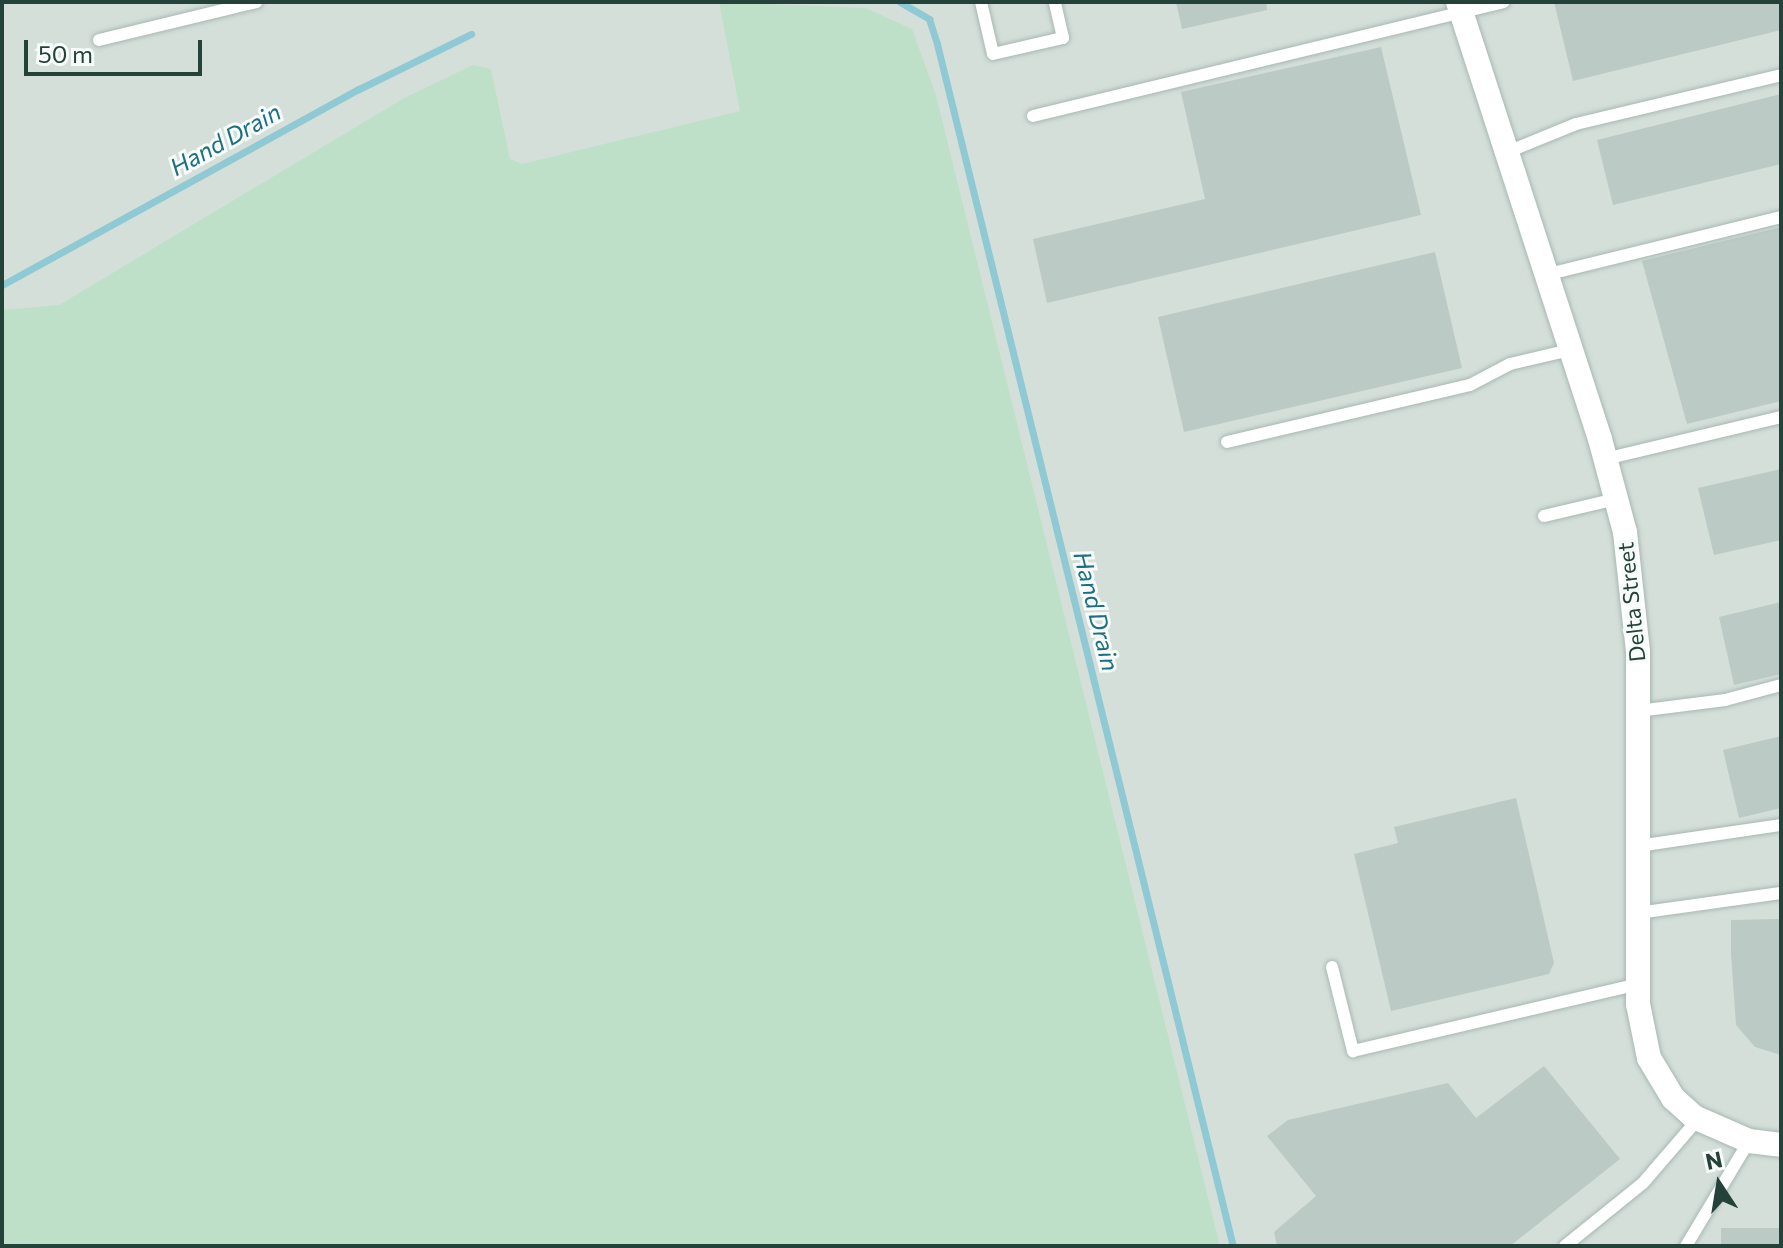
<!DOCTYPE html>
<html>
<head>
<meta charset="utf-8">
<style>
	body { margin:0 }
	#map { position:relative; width:1783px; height:1248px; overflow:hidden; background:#e6efeb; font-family:Commissioner,sans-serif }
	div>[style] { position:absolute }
	.built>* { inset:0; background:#d4dfda }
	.green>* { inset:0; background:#bfe0c8 }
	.stream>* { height:7px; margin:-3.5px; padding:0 3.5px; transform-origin:3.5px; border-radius:3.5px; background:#8ec9d4 }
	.building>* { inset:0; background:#bbcac4 }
	.roads { filter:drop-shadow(0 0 2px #a8b8b2) drop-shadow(0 0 2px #a8b8b2) }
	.lane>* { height:12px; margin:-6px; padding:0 6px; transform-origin:6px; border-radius:6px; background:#fff }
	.street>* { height:24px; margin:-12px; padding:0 12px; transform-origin:12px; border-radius:12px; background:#fff }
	span { translate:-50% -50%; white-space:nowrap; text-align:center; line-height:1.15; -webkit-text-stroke:6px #f7fbf9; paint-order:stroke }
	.street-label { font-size:22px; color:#24423a }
	.water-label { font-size:24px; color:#1c6f80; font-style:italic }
	.frame { position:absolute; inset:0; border:4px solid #24423a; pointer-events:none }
	.north { position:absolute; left:1679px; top:1144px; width:80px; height:80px; -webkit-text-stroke:6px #f7fbf9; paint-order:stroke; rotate:348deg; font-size:22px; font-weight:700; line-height:32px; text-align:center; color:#24423a }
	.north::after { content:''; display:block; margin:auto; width:28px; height:36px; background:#24423a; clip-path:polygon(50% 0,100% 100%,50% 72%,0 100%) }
	.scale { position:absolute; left:24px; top:40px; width:178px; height:36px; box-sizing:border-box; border:4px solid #24423a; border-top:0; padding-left:10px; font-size:24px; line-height:28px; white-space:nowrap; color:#24423a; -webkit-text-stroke:6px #f7fbf9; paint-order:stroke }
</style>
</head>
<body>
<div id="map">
	<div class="built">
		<div style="clip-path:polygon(2px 2px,1781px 2px,1781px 1246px,2px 1246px)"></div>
	</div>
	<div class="green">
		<div style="clip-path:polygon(719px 2px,866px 8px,912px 29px,936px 95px,1220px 1246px,2px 1246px,2px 310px,59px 305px,404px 98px,473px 65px,491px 69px,510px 159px,522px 164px,740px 111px)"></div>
	</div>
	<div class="stream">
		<div style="left:900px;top:2px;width:34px;rotate:30deg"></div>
		<div style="left:929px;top:19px;width:26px;rotate:72deg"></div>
		<div style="left:937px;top:44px;width:1238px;rotate:76.17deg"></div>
		<div style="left:2px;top:285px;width:407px;rotate:-28.8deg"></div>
		<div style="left:359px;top:89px;width:125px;rotate:-26.2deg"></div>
	</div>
	<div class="building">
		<div style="clip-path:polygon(1176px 2px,1266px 2px,1267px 10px,1182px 29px)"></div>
		<div style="clip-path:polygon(1554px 2px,1781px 2px,1781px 30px,1573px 81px)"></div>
		<div style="clip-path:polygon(1381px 47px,1421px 215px,1047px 303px,1033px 239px,1205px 199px,1181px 92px)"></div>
		<div style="clip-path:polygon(1781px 94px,1781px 164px,1613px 205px,1597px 140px)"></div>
		<div style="clip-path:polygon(1781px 227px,1781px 401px,1687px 424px,1642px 261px)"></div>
		<div style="clip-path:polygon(1435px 252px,1462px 368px,1184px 432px,1158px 317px)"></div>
		<div style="clip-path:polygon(1781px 469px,1781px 540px,1714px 555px,1698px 488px)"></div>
		<div style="clip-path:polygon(1781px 602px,1781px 674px,1734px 685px,1719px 617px)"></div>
		<div style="clip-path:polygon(1781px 736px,1781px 808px,1739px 818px,1723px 750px)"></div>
		<div style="clip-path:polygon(1516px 798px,1554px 963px,1549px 974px,1391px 1011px,1354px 854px,1398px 843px,1394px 827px)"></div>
		<div style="clip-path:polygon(1781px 919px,1781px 1055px,1755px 1047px,1736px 1025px,1731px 953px,1731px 920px)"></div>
		<div style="clip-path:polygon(1544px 1066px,1620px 1159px,1510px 1246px,1277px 1246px,1274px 1232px,1316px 1196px,1267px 1136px,1288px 1120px,1448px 1083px,1476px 1118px)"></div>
		<div style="clip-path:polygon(1721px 1228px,1781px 1228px,1781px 1246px,1721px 1246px)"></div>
	</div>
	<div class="roads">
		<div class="lane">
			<div style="left:981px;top:2px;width:53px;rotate:77deg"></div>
			<div style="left:993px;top:54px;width:72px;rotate:-12.9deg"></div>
			<div style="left:1063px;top:38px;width:37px;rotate:-103deg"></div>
			<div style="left:235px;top:7px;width:22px;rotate:-13deg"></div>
			<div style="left:99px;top:40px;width:140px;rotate:-13.6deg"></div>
			<div style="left:235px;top:7px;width:5px;rotate:-101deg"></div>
			<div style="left:1033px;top:116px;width:484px;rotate:-13.6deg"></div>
			<div style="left:1505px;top:153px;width:77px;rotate:-22.2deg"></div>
			<div style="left:1576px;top:124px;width:211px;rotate:-13.4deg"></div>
			<div style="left:1545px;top:275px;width:243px;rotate:-13.8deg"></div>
			<div style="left:1227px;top:442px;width:250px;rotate:-13.2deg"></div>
			<div style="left:1470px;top:385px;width:45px;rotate:-27.7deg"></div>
			<div style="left:1510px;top:364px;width:62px;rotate:-13.1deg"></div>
			<div style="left:1605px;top:459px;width:181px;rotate:-13.4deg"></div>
			<div style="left:1544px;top:516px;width:74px;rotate:-13.3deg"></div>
			<div style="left:1638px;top:711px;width:88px;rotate:-7.2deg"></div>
			<div style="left:1725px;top:700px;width:58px;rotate:-15deg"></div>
			<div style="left:1638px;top:846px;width:145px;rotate:-8.4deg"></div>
			<div style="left:1638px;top:913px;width:144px;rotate:-8deg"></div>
			<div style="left:1332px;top:967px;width:87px;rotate:76deg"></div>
			<div style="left:1353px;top:1051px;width:293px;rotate:-13.2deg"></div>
			<div style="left:1565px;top:1246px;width:100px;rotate:-38.9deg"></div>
			<div style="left:1643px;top:1183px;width:84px;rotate:-49.3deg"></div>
			<div style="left:1686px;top:1246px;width:122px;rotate:-59deg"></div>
		</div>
		<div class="street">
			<div style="left:1458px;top:2px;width:459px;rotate:72deg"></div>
			<div style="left:1600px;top:439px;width:96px;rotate:75deg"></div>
			<div style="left:1625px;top:532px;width:121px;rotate:83.8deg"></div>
			<div style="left:1638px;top:652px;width:352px;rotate:90deg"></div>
			<div style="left:1638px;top:1004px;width:55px;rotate:78.5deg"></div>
			<div style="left:1649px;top:1058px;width:47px;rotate:59deg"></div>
			<div style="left:1673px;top:1098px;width:28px;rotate:42deg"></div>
			<div style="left:1694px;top:1117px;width:60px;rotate:23.6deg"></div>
			<div style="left:1749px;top:1141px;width:32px;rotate:7deg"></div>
		</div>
	</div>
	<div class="street-label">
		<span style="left:1631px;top:602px;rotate:-96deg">Delta Street</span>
	</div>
	<div class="water-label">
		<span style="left:225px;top:139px;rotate:-29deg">Hand Drain</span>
		<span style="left:1097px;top:611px;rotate:76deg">Hand Drain</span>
	</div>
	<div class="frame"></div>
	<div class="north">N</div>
	<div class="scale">50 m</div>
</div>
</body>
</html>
